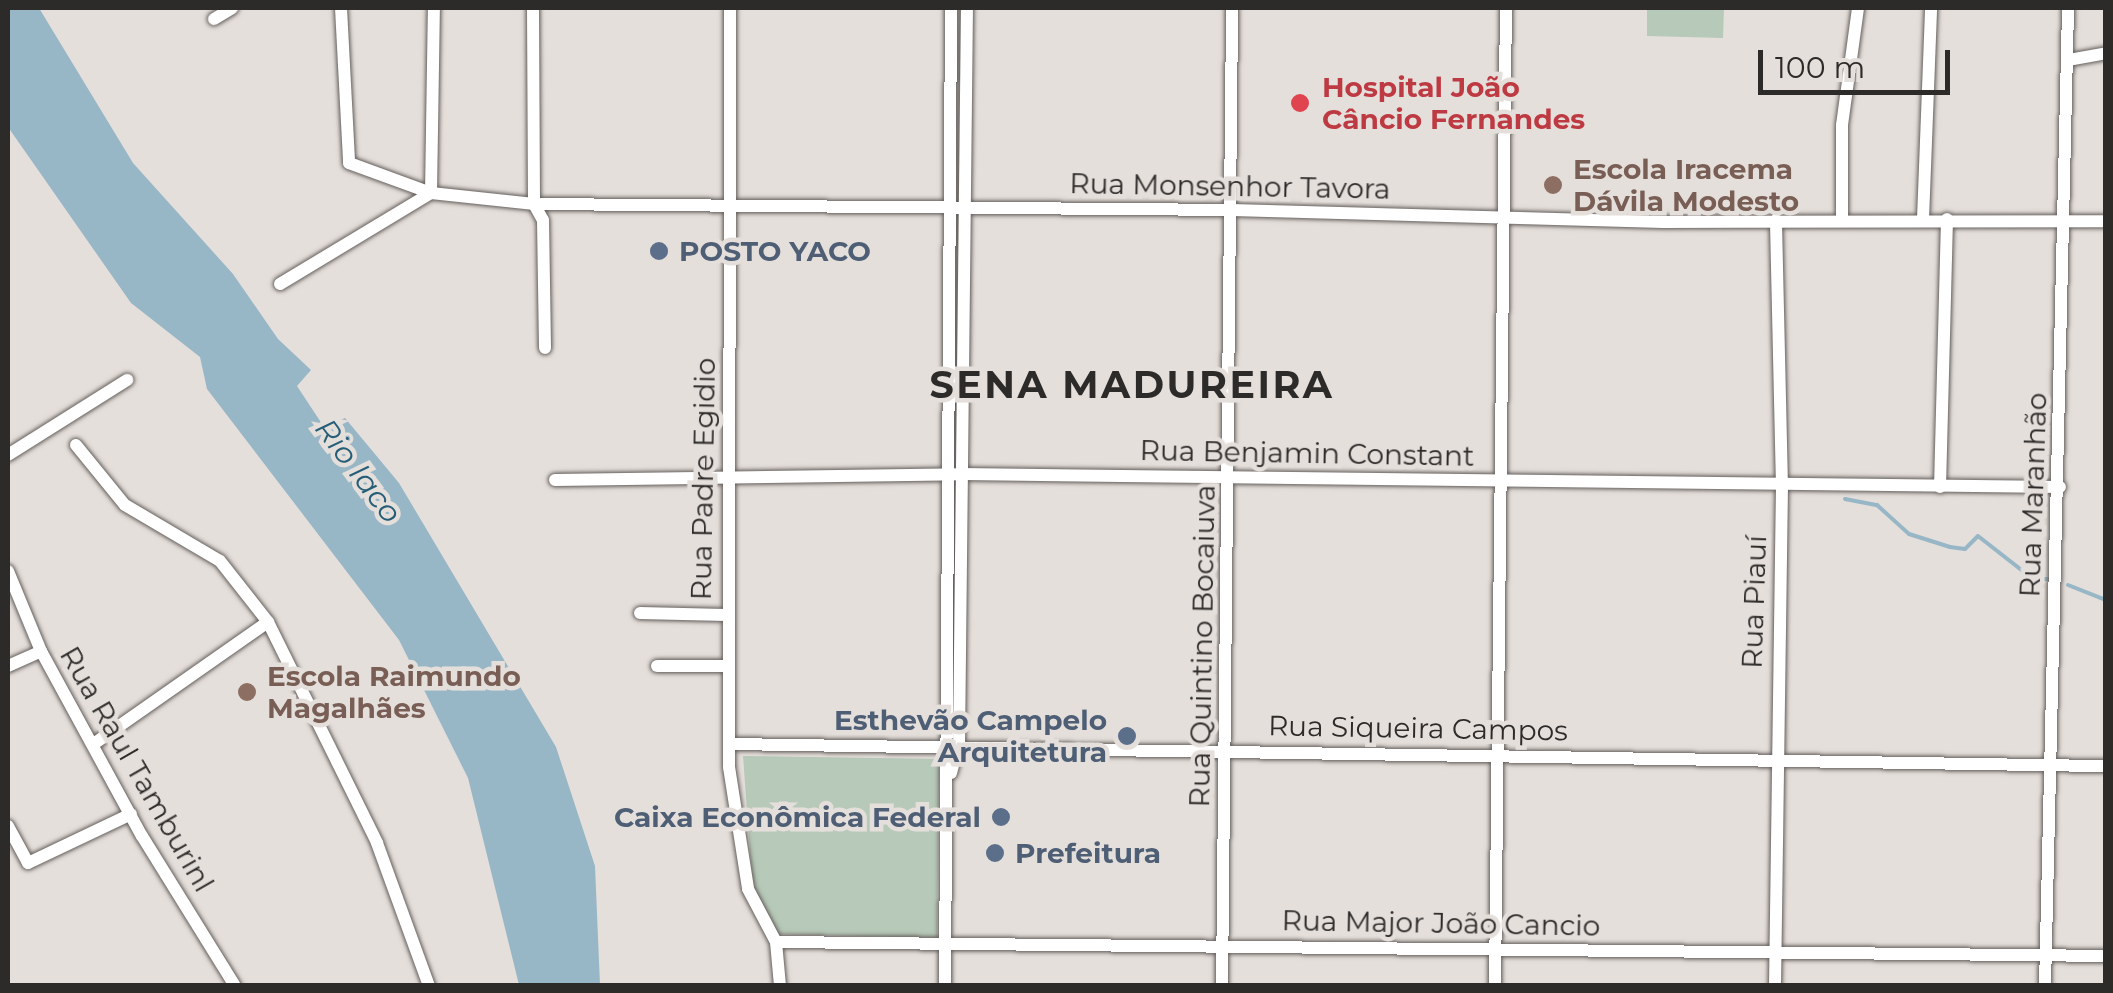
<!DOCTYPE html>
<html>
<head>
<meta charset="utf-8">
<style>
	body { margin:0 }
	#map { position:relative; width:2113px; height:993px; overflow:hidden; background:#e5dfdb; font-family:Montserrat,sans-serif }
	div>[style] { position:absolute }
	.green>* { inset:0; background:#b7c9b8 }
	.water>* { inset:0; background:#97b6c6 }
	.stream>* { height:4px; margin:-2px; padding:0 2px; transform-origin:2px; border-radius:2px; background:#97b6c6 }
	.roads { filter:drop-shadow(0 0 2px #645f5c) drop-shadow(0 0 2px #645f5c) }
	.minor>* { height:12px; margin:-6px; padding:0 6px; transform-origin:6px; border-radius:6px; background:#fff }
	.dots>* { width:28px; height:28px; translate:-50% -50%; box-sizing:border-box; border:5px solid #e5dfdb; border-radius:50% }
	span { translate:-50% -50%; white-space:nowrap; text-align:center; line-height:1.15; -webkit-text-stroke:9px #e5dfdb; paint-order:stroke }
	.health-label { font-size:28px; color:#be3a42; font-weight:700 }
	.left { translate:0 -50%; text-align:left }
	.education-label { font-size:28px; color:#785e54; font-weight:700 }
	.street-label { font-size:28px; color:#2d2b2a }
	.service-label { font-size:28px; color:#4e5e75; font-weight:700 }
	.right { translate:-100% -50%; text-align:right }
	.water-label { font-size:30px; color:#265e77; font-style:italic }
	.district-label { font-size:38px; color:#2d2b2a; font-weight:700; letter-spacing:2.5px }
	.frame { position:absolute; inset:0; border:10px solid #2d2b2a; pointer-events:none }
	.scale { position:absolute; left:1758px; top:50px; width:192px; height:45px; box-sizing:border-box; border:5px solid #2d2b2a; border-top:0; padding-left:12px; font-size:30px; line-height:35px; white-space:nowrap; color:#2d2b2a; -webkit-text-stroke:8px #e5dfdb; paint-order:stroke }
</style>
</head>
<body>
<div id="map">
	<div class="green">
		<div style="clip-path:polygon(1647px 8px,1724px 8px,1723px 38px,1647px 36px)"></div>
		<div style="clip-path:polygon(743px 756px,939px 759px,937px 938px,776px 934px,753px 893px)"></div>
	</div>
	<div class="water">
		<div style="clip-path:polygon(8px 8px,39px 8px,133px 163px,233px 274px,278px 339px,311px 370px,297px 386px,324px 427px,345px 418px,399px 483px,556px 747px,595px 866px,600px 985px,519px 985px,468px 778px,399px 640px,207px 389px,200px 357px,131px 303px,8px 127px)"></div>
	</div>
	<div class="stream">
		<div style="left:1845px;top:499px;width:33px;rotate:11deg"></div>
		<div style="left:1877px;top:505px;width:43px;rotate:42.2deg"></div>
		<div style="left:1909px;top:534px;width:43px;rotate:17.6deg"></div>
		<div style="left:1950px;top:547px;width:15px;rotate:8deg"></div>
		<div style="left:1965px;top:549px;width:18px;rotate:-45deg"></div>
		<div style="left:1978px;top:536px;width:70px;rotate:38deg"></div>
		<div style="left:2033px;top:579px;width:17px"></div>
		<div style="left:2068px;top:585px;width:41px;rotate:21.5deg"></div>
	</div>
	<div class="roads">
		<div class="minor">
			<div style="left:341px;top:8px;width:155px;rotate:87deg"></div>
			<div style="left:349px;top:163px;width:87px;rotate:20.1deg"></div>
			<div style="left:431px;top:193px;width:104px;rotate:6.1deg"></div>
			<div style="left:534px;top:204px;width:698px;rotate:0.49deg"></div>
			<div style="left:1232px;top:210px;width:431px;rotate:1.6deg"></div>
			<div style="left:1663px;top:222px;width:443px;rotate:-0.1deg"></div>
			<div style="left:533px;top:8px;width:196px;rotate:89.7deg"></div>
			<div style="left:534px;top:204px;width:18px;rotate:61deg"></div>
			<div style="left:543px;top:220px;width:128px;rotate:89.1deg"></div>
			<div style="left:730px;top:8px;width:759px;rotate:90.08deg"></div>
			<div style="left:729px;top:767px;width:123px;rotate:81.1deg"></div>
			<div style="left:748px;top:889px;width:60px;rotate:62.2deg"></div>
			<div style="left:776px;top:942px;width:44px;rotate:84.8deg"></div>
			<div style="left:214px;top:19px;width:21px;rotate:-31deg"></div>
			<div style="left:2068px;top:60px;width:39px;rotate:-10deg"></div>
			<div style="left:1923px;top:219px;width:211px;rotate:-87.8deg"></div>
			<div style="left:1842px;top:220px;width:95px;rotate:-90deg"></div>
			<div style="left:1842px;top:125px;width:118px;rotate:-82.2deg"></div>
			<div style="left:280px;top:284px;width:176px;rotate:-31.1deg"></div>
			<div style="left:431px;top:193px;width:185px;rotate:-89.1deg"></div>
			<div style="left:76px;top:445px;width:77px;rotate:50.8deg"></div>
			<div style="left:125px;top:505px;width:110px;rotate:30.5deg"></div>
			<div style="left:220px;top:561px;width:78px;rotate:51.8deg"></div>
			<div style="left:268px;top:622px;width:246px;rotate:63.7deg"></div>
			<div style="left:377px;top:843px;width:152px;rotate:70deg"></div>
			<div style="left:8px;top:455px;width:141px;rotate:-32.2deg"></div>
			<div style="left:555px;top:480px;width:407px;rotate:-0.8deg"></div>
			<div style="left:962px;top:474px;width:1098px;rotate:0.68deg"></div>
			<div style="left:1940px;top:487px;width:268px;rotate:-88.5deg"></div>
			<div style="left:8px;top:571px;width:87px;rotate:67.6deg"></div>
			<div style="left:41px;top:651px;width:211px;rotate:61.4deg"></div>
			<div style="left:142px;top:836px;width:176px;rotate:58.2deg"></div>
			<div style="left:640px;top:613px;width:86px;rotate:1.3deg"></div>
			<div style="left:8px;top:666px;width:36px;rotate:-24deg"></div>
			<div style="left:657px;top:666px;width:70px"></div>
			<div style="left:95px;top:743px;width:211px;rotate:-35deg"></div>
			<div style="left:730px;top:744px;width:1376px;rotate:0.92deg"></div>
			<div style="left:951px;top:773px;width:30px;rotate:-75deg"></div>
			<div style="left:959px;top:744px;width:736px;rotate:-89.38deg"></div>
			<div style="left:8px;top:826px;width:42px;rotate:61.6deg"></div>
			<div style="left:28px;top:863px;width:114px;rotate:-25.4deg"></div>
			<div style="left:776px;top:942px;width:1330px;rotate:0.6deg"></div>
			<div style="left:945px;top:986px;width:978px;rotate:-89.65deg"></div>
			<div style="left:1222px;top:986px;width:978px;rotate:-89.41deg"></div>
			<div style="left:1495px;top:986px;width:978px;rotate:-89.36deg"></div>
			<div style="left:1775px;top:986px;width:499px;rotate:-89.2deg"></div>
			<div style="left:1782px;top:487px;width:267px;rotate:-91.3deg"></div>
			<div style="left:2045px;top:986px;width:978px;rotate:-88.65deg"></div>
		</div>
	</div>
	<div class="dots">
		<div style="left:1300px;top:103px;background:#e0444e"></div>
		<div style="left:1553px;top:185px;background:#8d6e63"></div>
		<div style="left:659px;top:251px;background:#5c6f8a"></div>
		<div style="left:247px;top:692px;background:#8d6e63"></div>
		<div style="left:1127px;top:736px;background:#5c6f8a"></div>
		<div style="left:1001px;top:817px;background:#5c6f8a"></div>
		<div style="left:995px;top:853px;background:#5c6f8a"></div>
	</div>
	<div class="health-label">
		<span class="left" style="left:1322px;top:103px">Hospital João<br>Câncio Fernandes</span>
	</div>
	<div class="education-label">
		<span class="left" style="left:1573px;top:185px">Escola Iracema<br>Dávila Modesto</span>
		<span class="left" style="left:267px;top:692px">Escola Raimundo<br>Magalhães</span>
	</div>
	<div class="street-label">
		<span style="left:1230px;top:186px;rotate:1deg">Rua Monsenhor Tavora</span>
		<span style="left:1307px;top:453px;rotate:1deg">Rua Benjamin Constant</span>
		<span style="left:703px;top:479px;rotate:-89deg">Rua Padre Egidio</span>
		<span style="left:2033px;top:495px;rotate:-88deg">Rua Maranhão</span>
		<span style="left:1754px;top:602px;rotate:-88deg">Rua Piauí</span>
		<span style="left:1202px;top:646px;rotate:-89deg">Rua Quintino Bocaiuva</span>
		<span style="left:1418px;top:728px;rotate:1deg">Rua Siqueira Campos</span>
		<span style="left:137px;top:769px;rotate:60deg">Rua Raul Tamburinl</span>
		<span style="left:1441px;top:923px;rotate:1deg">Rua Major João Cancio</span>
	</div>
	<div class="service-label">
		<span class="left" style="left:679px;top:251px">POSTO YACO</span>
		<span class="right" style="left:1107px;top:736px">Esthevão Campelo<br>Arquitetura</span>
		<span class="right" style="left:981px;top:817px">Caixa Econômica Federal</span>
		<span class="left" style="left:1015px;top:853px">Prefeitura</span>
	</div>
	<div class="water-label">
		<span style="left:358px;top:471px;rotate:53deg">Rio Iaco</span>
	</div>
	<div class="district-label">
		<span style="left:1132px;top:385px">SENA MADUREIRA</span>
	</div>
	<div class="frame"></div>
	<div class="scale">100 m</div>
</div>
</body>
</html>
